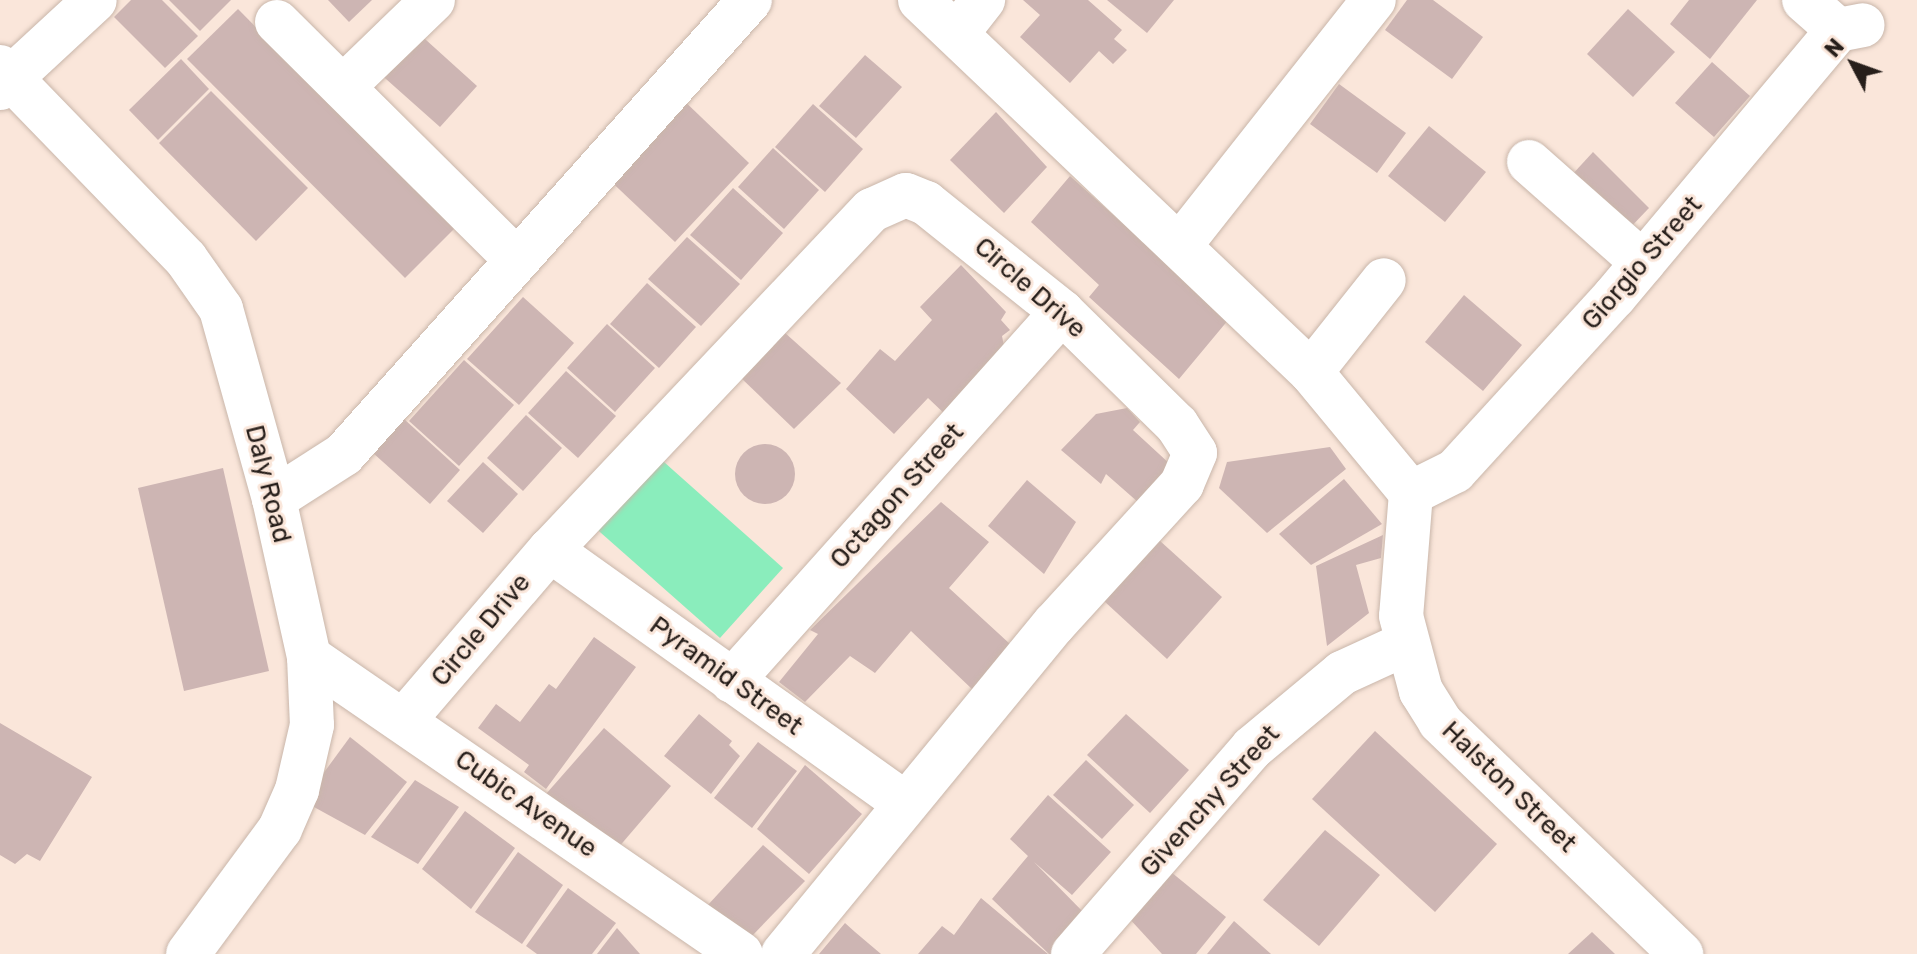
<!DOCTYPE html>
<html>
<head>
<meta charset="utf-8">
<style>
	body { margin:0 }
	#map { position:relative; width:1917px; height:954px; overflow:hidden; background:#fae6da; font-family:Rubik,sans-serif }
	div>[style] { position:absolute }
	.green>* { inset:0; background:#8aedbc }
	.building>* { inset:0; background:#cdb5b3 }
	.round { border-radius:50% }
	.roads { filter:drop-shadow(0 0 2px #c9b6aa) drop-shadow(0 0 2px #c9b6aa) }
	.minor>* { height:44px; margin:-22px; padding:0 22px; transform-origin:22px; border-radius:22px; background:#fff }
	span { translate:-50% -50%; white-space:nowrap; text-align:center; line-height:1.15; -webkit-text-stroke:6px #fae6da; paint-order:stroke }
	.street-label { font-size:26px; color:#271f1b }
	.north { position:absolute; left:1813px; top:24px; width:80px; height:80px; -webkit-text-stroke:6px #fae6da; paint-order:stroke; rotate:311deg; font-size:22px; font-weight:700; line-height:32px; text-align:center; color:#271f1b }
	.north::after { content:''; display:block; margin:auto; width:28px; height:36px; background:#271f1b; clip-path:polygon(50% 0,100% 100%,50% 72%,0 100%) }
</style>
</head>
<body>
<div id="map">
	<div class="green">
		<div style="clip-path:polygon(655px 454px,783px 568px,720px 638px,592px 525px)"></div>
	</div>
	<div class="building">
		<div style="clip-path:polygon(131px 0,162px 0,198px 36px,165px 68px,114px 17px)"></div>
		<div style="clip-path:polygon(169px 0,231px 0,200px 31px)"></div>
		<div style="clip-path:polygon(328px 0,372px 0,349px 22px)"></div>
		<div style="clip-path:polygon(1023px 0,1088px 0,1122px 30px,1114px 39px,1127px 50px,1113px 64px,1099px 51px,1070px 83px,1020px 37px,1040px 15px)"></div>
		<div style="clip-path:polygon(1107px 0,1174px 0,1147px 33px)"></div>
		<div style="clip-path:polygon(1407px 0,1433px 0,1483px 37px,1452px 79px,1385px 30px)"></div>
		<div style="clip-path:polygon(1689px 0,1757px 0,1710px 59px,1670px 24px)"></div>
		<div style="clip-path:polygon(238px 9px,455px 228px,405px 278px,187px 59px)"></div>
		<div style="clip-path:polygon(1628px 9px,1675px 52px,1633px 97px,1587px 54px)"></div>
		<div style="clip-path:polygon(415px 30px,477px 86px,440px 127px,377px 71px)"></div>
		<div style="clip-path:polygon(865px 55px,902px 87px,856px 138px,819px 106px)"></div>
		<div style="clip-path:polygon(181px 59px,209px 89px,158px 140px,129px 110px)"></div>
		<div style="clip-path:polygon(1712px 62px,1750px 96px,1714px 137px,1675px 103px)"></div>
		<div style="clip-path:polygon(1339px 84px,1406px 133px,1377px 173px,1310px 124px)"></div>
		<div style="clip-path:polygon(211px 91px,308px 188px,256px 241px,159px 143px)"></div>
		<div style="clip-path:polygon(677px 94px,749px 163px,675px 242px,602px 173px)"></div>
		<div style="clip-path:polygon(813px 104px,863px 149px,825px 192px,775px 147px)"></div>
		<div style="clip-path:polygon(996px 112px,1047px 167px,1004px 213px,950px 160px)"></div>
		<div style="clip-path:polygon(1429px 126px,1486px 172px,1445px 222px,1388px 176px)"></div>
		<div style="clip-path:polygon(773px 148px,819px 190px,784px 229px,738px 187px)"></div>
		<div style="clip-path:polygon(1593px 152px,1649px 208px,1626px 232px,1570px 177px)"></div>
		<div style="clip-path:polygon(1070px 176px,1229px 319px,1179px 379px,1089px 297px,1099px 285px,1031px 222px)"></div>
		<div style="clip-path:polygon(733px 188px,783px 233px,741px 280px,690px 235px)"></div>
		<div style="clip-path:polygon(687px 237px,740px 284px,701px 326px,648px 279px)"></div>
		<div style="clip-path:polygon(961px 265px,1006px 312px,1001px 320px,1010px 330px,1002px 336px,1005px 351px,949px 418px,928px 398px,894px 434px,846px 389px,880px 349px,895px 361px,932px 320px,920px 307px)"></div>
		<div style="clip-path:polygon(647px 283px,696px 327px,659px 368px,610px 324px)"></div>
		<div style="clip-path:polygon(1464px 295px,1522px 345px,1483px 391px,1425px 342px)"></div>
		<div style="clip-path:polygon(523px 297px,574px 343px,519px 405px,467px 359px)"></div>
		<div style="clip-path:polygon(607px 324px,655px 368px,615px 412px,567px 368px)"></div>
		<div style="clip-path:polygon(784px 332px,841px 383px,794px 429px,739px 376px)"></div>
		<div style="clip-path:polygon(464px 360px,514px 405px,459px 466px,409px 421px)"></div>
		<div style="clip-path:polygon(566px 371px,616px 416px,578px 458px,528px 413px)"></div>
		<div style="clip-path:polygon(1127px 408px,1140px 422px,1133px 430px,1171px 465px,1139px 503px,1106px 474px,1101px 484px,1061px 450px,1096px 414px)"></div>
		<div style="clip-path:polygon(526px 415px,562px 448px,523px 491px,487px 458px)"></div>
		<div style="clip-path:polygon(404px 419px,460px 470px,430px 504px,373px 453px)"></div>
		<div class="round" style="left:735px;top:444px;width:60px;height:60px"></div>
		<div style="clip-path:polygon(1330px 447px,1346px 469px,1267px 533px,1219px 488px,1227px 462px)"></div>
		<div style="clip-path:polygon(483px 462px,518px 494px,483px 533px,447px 501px)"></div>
		<div style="clip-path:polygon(223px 468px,269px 671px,184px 691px,138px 488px)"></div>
		<div style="clip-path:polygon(1344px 479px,1382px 524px,1311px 565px,1279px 534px)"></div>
		<div style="clip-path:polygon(1027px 480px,1076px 522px,1044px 574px,988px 526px)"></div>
		<div style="clip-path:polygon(941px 502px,989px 542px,949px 588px,1010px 644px,973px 690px,911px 631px,875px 673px,850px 656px,805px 702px,779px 682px,818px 634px,810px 630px)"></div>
		<div style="clip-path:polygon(1383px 535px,1381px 558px,1356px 565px,1369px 613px,1327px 646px,1316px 566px)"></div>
		<div style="clip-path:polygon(1159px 540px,1222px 597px,1167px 659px,1104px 601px)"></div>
		<div style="clip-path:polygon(594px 637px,636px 667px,546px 789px,524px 772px,529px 765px,478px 728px,496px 704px,520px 722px,549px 684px,556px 689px)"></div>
		<div style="clip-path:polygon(699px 714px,732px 741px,729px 745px,740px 756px,711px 794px,664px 756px)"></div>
		<div style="clip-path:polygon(1126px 714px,1189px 770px,1150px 813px,1087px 755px)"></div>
		<div style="clip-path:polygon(0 723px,92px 777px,40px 861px,27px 854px,15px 864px,0 855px)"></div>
		<div style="clip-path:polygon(604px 728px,671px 786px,618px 848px,546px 794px)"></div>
		<div style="clip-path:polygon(1375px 731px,1497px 844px,1435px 912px,1312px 799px)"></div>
		<div style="clip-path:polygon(350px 737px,407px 782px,365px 835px,303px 801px)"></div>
		<div style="clip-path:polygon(758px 742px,797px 771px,752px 828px,714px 798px)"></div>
		<div style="clip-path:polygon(1086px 760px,1134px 805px,1102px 839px,1053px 795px)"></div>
		<div style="clip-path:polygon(805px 765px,862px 814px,809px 874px,757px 829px)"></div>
		<div style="clip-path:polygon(415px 780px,459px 807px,418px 864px,371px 837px)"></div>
		<div style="clip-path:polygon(1048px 795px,1111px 852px,1072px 895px,1034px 862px,1089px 918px,1057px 954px,1049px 954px,992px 899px,1028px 856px,1010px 839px)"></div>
		<div style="clip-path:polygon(465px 811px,515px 848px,471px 909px,422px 869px)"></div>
		<div style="clip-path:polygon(1325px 830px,1380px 875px,1319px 946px,1263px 900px)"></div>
		<div style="clip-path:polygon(763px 845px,805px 881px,752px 936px,707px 906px)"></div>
		<div style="clip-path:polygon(518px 852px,563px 885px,522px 944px,475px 912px)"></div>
		<div style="clip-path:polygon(1171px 872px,1226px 917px,1196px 954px,1162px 954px,1127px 916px)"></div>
		<div style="clip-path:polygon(568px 888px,616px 923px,592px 954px,537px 954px,526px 946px)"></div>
		<div style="clip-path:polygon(981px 898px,1048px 954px,918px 954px,942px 926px,954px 935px)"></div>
		<div style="clip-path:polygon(1234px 921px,1271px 954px,1207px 954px)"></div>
		<div style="clip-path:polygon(845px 923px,855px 932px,881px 954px,819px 954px)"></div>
		<div style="clip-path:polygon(617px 928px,640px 954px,597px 954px)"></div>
		<div style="clip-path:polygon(1592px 932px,1615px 954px,1568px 954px)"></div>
	</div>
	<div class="roads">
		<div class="minor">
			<div style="left:920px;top:0;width:540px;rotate:43.57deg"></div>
			<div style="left:1311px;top:372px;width:157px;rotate:50.4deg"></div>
			<div style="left:1411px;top:493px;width:123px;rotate:94.6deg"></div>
			<div style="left:1401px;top:616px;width:78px;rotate:75.1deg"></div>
			<div style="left:1421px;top:691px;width:36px;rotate:58deg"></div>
			<div style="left:1440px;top:722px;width:335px;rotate:43.9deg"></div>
			<div style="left:1804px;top:0;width:45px;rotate:41.4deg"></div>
			<div style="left:277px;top:22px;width:338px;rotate:44.8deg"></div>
			<div style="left:958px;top:32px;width:41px;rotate:-52deg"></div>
			<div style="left:0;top:67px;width:267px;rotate:45.9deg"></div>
			<div style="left:186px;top:259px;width:61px;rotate:55deg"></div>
			<div style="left:221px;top:309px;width:197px;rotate:74.4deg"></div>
			<div style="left:274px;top:499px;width:162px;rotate:77.5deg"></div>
			<div style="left:309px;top:657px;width:68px;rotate:87.5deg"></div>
			<div style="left:312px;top:725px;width:67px;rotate:103deg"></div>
			<div style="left:297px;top:790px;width:43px;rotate:113.6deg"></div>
			<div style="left:280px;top:829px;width:155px;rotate:126.4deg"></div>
			<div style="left:343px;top:87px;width:125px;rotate:-44deg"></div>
			<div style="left:0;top:88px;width:129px;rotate:-42.8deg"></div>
			<div style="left:1529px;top:162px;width:152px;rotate:41.5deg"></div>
			<div style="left:1181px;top:244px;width:311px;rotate:-51.7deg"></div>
			<div style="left:1311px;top:372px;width:117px;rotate:-51.6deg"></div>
			<div style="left:1411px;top:493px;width:49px;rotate:-26.6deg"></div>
			<div style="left:1455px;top:471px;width:236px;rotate:-47.6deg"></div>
			<div style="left:1614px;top:297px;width:349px;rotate:-50deg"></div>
			<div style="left:1838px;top:30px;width:25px;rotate:-11deg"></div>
			<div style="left:274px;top:499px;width:83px;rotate:-32.7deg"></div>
			<div style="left:344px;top:454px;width:609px;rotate:-48.19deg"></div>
			<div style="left:550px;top:550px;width:434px;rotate:35.5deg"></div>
			<div style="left:309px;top:657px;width:524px;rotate:34.51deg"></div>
			<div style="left:732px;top:681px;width:495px;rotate:-48.2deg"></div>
			<div style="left:405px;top:719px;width:223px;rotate:-49.4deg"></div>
			<div style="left:550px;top:550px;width:468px;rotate:-46.6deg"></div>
			<div style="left:872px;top:210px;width:37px;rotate:-24deg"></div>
			<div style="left:906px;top:195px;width:22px;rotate:22deg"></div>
			<div style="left:926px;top:203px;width:174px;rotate:38.7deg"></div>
			<div style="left:1062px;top:312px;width:161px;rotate:44.5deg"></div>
			<div style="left:1177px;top:425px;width:33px;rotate:57deg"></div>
			<div style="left:1195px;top:453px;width:34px;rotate:113deg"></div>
			<div style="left:1182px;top:484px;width:190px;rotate:132.4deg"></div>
			<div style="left:1054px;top:624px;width:427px;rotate:129.4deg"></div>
			<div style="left:1073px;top:954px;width:273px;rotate:-49deg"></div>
			<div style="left:1252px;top:748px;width:117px;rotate:-39.8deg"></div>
			<div style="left:1342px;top:673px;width:69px;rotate:-24.7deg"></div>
		</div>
	</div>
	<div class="street-label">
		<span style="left:1642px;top:263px;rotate:-49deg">Giorgio Street</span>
		<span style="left:1030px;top:288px;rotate:41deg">Circle Drive</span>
		<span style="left:268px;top:484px;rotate:76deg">Daly Road</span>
		<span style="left:897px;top:496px;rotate:-48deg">Octagon Street</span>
		<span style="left:481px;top:630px;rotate:-50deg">Circle Drive</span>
		<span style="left:726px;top:676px;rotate:36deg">Pyramid Street</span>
		<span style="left:1509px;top:787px;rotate:44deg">Halston Street</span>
		<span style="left:1210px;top:801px;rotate:-48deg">Givenchy Street</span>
		<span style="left:526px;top:804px;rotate:35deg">Cubic Avenue</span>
	</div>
	<div class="north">N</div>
</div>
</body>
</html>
